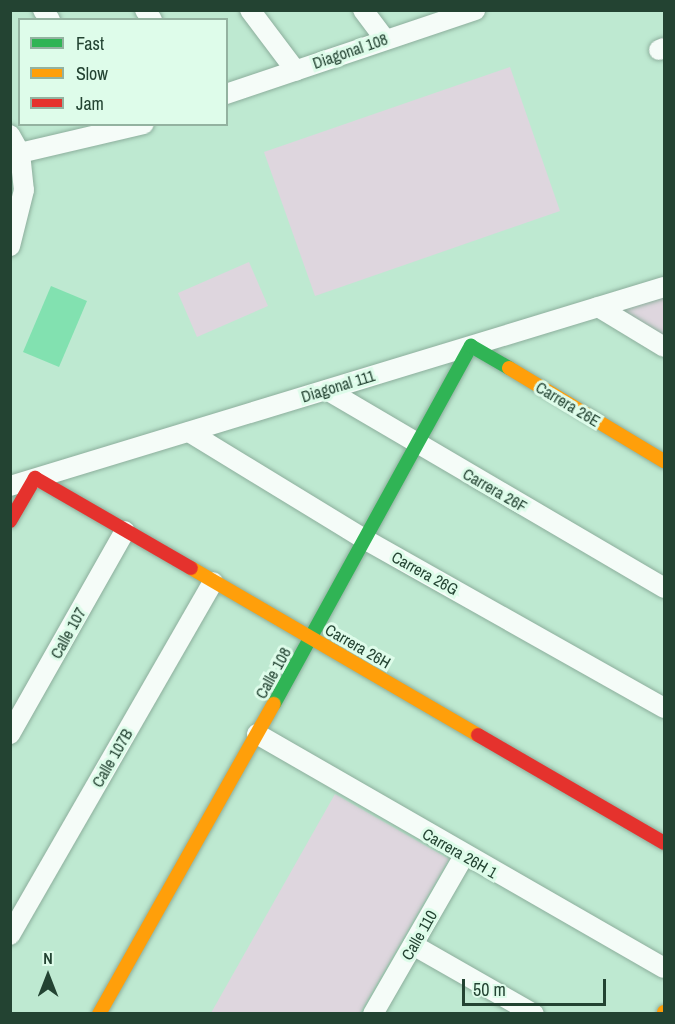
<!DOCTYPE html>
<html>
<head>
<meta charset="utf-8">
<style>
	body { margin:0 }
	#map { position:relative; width:675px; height:1024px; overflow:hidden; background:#bee9d1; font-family:"Archivo Narrow",sans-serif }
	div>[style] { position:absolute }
	.green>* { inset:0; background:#ded6de }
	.water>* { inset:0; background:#82e1b0 }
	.roads { filter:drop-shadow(0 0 2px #8cae9c) drop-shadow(0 0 2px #8cae9c) }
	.street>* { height:20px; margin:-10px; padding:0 10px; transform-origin:10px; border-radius:10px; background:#f5fcf8 }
	.fast>* { height:14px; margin:-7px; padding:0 7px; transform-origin:7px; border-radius:7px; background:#30b455 }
	.slow>* { height:14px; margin:-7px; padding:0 7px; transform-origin:7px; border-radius:7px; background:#ff9f0a }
	.jam>* { height:14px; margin:-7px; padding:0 7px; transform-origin:7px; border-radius:7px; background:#e5322d }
	span { translate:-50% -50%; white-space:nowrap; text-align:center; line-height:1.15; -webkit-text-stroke:6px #defcea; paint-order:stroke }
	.street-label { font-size:16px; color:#234332 }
	.frame { position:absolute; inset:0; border:12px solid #234332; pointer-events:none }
	.legend { position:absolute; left:18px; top:18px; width:210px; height:108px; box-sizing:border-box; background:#defcea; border:2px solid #93b2a0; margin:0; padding:8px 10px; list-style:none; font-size:18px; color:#234332 }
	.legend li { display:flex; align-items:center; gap:12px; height:30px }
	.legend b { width:30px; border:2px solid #93b2a0 }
	.north { position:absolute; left:18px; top:946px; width:60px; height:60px; -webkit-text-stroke:4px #defcea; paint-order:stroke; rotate:0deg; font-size:16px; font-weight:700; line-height:24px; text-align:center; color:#234332 }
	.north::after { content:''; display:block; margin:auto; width:21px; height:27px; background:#234332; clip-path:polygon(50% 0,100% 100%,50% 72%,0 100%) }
	.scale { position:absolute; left:462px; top:979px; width:144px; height:27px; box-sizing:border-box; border:3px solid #234332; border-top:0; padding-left:8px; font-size:18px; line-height:21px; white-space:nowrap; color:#234332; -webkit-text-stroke:4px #defcea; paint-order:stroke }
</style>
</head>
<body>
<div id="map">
	<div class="green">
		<div style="clip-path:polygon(510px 67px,560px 211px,315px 296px,264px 152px)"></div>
		<div style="clip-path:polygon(249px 262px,268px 306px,197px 337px,178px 293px)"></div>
		<div style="clip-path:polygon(664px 287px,664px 347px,598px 307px)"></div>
		<div style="clip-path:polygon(335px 794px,449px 859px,360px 1013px,211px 1013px)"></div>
	</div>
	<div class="water">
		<div style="clip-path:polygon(51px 286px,87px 301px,59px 367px,23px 352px)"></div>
	</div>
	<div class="roads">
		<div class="street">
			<div style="left:43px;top:10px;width:12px;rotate:55deg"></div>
			<div style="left:145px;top:10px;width:12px;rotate:55deg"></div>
			<div style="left:250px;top:10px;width:76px;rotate:53deg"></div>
			<div style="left:363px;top:10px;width:36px;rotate:53deg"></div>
			<div style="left:659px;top:50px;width:5px;rotate:-22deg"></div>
			<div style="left:226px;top:94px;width:263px;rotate:-18.6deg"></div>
			<div style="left:10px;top:135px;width:21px;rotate:61deg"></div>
			<div style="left:20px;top:153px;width:37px;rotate:84deg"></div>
			<div style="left:24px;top:190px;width:58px;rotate:104deg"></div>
			<div style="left:20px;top:153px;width:127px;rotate:-13.2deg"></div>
			<div style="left:598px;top:307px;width:77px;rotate:31.2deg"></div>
			<div style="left:327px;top:390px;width:391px;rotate:30.4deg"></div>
			<div style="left:189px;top:432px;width:207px;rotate:31.4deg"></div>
			<div style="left:366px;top:540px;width:342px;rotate:29.4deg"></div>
			<div style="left:10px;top:486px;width:684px;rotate:-16.92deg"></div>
			<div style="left:10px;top:734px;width:233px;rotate:-60.5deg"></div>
			<div style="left:257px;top:734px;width:469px;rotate:29.9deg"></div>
			<div style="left:10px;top:935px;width:407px;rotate:-60.1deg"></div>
			<div style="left:413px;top:945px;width:139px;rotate:29.7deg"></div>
			<div style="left:373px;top:1014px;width:182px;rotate:-60.1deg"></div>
		</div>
		<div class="fast">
			<div style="left:274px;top:704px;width:409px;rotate:-61.2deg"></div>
			<div style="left:471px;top:346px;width:44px;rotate:30.1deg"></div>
		</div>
		<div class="slow">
			<div style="left:509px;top:368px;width:181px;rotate:31deg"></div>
			<div style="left:191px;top:568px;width:332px;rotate:30.2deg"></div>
			<div style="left:664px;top:1012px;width:2px;rotate:90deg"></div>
			<div style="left:99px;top:1014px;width:356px;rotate:-60.6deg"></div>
		</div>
		<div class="jam">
			<div style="left:10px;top:521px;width:50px;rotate:-59.8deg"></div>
			<div style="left:35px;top:478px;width:180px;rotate:30deg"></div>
			<div style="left:478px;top:735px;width:215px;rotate:30.1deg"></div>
		</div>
	</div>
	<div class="street-label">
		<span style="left:350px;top:51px;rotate:-19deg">Diagonal 108</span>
		<span style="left:338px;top:386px;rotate:-17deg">Diagonal 111</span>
		<span style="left:568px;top:404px;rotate:31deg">Carrera 26E</span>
		<span style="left:495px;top:490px;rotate:30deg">Carrera 26F</span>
		<span style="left:425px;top:573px;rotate:29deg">Carrera 26G</span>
		<span style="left:68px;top:633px;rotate:-61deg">Calle 107</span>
		<span style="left:358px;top:646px;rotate:30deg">Carrera 26H</span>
		<span style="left:273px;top:673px;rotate:-61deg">Calle 108</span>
		<span style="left:112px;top:758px;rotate:-60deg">Calle 107B</span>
		<span style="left:460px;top:853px;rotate:30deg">Carrera 26H 1</span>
		<span style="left:419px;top:935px;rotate:-60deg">Calle 110</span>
	</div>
	<div class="frame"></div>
	<ul class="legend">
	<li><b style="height:8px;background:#30b455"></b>Fast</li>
	<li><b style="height:8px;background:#ff9f0a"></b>Slow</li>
	<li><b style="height:8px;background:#e5322d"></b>Jam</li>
	</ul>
	<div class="north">N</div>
	<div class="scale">50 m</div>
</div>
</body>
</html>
